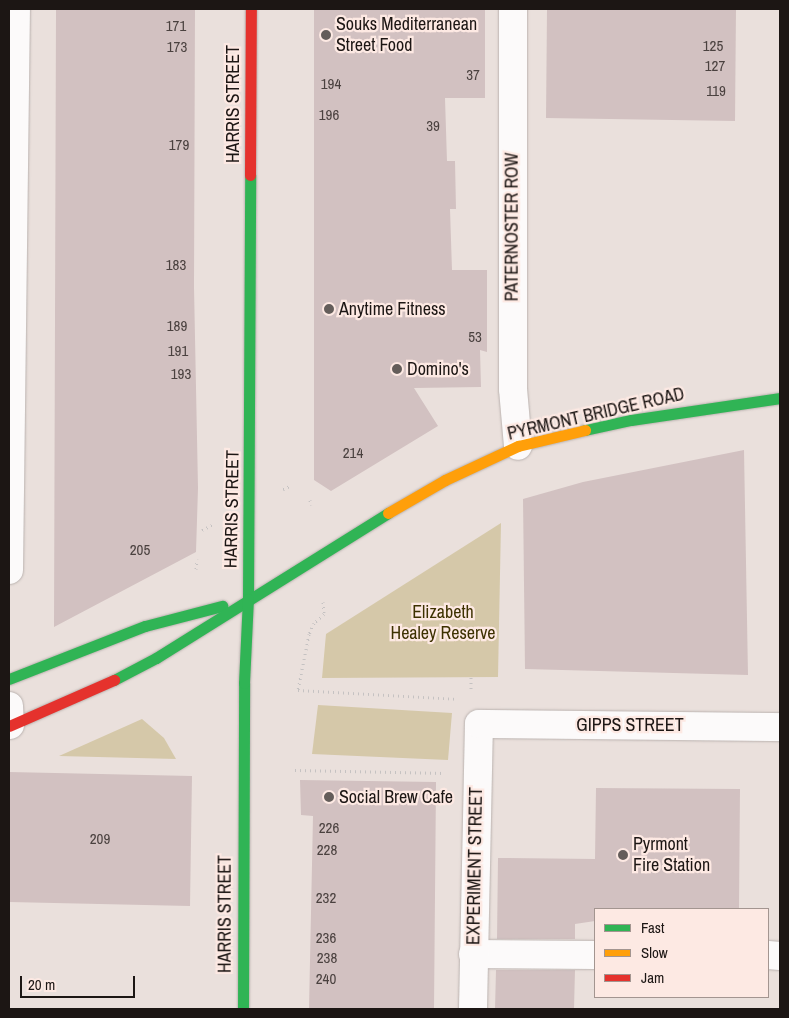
<!DOCTYPE html>
<html>
<head>
<meta charset="utf-8">
<style>
	body { margin:0 }
	#map { position:relative; width:789px; height:1018px; overflow:hidden; background:#eae0dc; font-family:"Archivo Narrow",sans-serif }
	div>[style] { position:absolute }
	.green>* { inset:0; background:#d5c8a9 }
	.building>* { inset:0; background:#d2c1c1 }
	.path>* { height:3px; margin-top:-1.5px; transform-origin:0; background:repeating-linear-gradient(90deg,#c5c2c2 0 1px,transparent 0 5px) }
	.roads { filter:drop-shadow(0 0 1px #bab2af) drop-shadow(0 0 1px #bab2af) }
	.street>* { height:28px; margin:-14px; padding:0 14px; transform-origin:14px; border-radius:14px; background:#fcfafa }
	.fast>* { height:11px; margin:-5.5px; padding:0 5.5px; transform-origin:5.5px; border-radius:5.5px; background:#30b455 }
	.slow>* { height:11px; margin:-5.5px; padding:0 5.5px; transform-origin:5.5px; border-radius:5.5px; background:#ff9f0a }
	.jam>* { height:11px; margin:-5.5px; padding:0 5.5px; transform-origin:5.5px; border-radius:5.5px; background:#e5322d }
	.dots>* { width:14px; height:14px; translate:-50% -50%; box-sizing:border-box; border:2px solid #fde9e3; border-radius:50% }
	span { translate:-50% -50%; white-space:nowrap; text-align:center; line-height:1.15; -webkit-text-stroke:4.5px #fde9e3; paint-order:stroke }
	.number-label { font-size:15px; color:#4a413f }
	.number-label span { -webkit-text-stroke-width:0 }
	.poi-label { font-size:18px; color:#1c1614 }
	.left { translate:0 -50%; text-align:left }
	.street-label { font-size:18px; color:#1c1614 }
	.park-label { font-size:18px; color:#3d3100 }
	.frame { position:absolute; inset:0; border:10px solid #1c1614; pointer-events:none }
	.legend { position:absolute; left:594px; top:908px; width:175px; height:90px; box-sizing:border-box; background:#fde9e3; border:1px solid #a39590; margin:0; padding:6px 9px; list-style:none; font-size:15px; color:#1c1614 }
	.legend li { display:flex; align-items:center; gap:10px; height:25px }
	.legend b { width:25px; border:1px solid #a39590 }
	.scale { position:absolute; left:20px; top:976px; width:115px; height:22px; box-sizing:border-box; border:2px solid #1c1614; border-top:0; padding-left:6px; font-size:15px; line-height:18px; white-space:nowrap; color:#1c1614; -webkit-text-stroke:4px #fde9e3; paint-order:stroke }
</style>
</head>
<body>
<div id="map">
	<div class="green">
		<div style="clip-path:polygon(501px 523px,498px 677px,322px 678px,326px 634px)"></div>
		<div style="clip-path:polygon(318px 705px,452px 713px,448px 760px,312px 754px)"></div>
		<div style="clip-path:polygon(142px 719px,164px 738px,176px 759px,59px 756px)"></div>
	</div>
	<div class="building">
		<div style="clip-path:polygon(56px 9px,195px 9px,194px 287px,198px 488px,196px 552px,54px 627px)"></div>
		<div style="clip-path:polygon(314px 9px,485px 9px,485px 98px,445px 98px,447px 161px,455px 161px,456px 209px,450px 209px,452px 270px,487px 270px,487px 352px,480px 350px,481px 387px,414px 388px,438px 426px,331px 491px,314px 480px)"></div>
		<div style="clip-path:polygon(547px 9px,736px 9px,735px 121px,546px 118px)"></div>
		<div style="clip-path:polygon(744px 450px,748px 675px,525px 669px,523px 499px,583px 482px)"></div>
		<div style="clip-path:polygon(9px 772px,192px 776px,190px 906px,9px 902px)"></div>
		<div style="clip-path:polygon(300px 780px,436px 782px,434px 1009px,309px 1009px,313px 816px,301px 815px)"></div>
		<div style="clip-path:polygon(596px 788px,740px 789px,739px 909px,595px 909px,595px 921px,575px 924px,575px 939px,497px 939px,498px 858px,595px 859px)"></div>
		<div style="clip-path:polygon(496px 970px,575px 970px,574px 1009px,495px 1009px)"></div>
	</div>
	<div class="path">
		<div style="left:283px;top:489px;width:8px;rotate:-23deg"></div>
		<div style="left:310px;top:500px;width:5px;rotate:79deg"></div>
		<div style="left:202px;top:530px;width:13px;rotate:-27deg"></div>
		<div style="left:196px;top:569px;width:10px;rotate:-84deg"></div>
		<div style="left:323px;top:602px;width:12px;rotate:85deg"></div>
		<div style="left:324px;top:614px;width:13px;rotate:138deg"></div>
		<div style="left:314px;top:623px;width:12px;rotate:114deg"></div>
		<div style="left:309px;top:634px;width:57px;rotate:101.1deg"></div>
		<div style="left:298px;top:690px;width:159px;rotate:3.2deg"></div>
		<div style="left:471px;top:677px;width:15px;rotate:90deg"></div>
		<div style="left:295px;top:770px;width:150px;rotate:1.1deg"></div>
	</div>
	<div class="roads">
		<div class="street">
			<div style="left:513px;top:9px;width:380px;rotate:90deg"></div>
			<div style="left:513px;top:389px;width:57px;rotate:85deg"></div>
			<div style="left:9px;top:570px;width:561px;rotate:-89.29deg"></div>
			<div style="left:9px;top:706px;width:19px;rotate:87deg"></div>
			<div style="left:473px;top:954px;width:122px;rotate:0.5deg"></div>
			<div style="left:768px;top:955px;width:12px;rotate:5deg"></div>
			<div style="left:473px;top:1009px;width:285px;rotate:-88.8deg"></div>
			<div style="left:479px;top:724px;width:301px;rotate:0.6deg"></div>
		</div>
		<div class="fast">
			<div style="left:585px;top:430px;width:47px;rotate:-12.3deg"></div>
			<div style="left:631px;top:420px;width:151px;rotate:-8.4deg"></div>
			<div style="left:248px;top:599px;width:424px;rotate:-89.7deg"></div>
			<div style="left:9px;top:679px;width:146px;rotate:-21.3deg"></div>
			<div style="left:145px;top:626px;width:80px;rotate:-14.6deg"></div>
			<div style="left:114px;top:680px;width:47px;rotate:-27.6deg"></div>
			<div style="left:156px;top:658px;width:274px;rotate:-32deg"></div>
			<div style="left:243px;top:1009px;width:326px;rotate:-89.8deg"></div>
			<div style="left:244px;top:683px;width:84px;rotate:-87.3deg"></div>
		</div>
		<div class="slow">
			<div style="left:388px;top:513px;width:66px;rotate:-30.1deg"></div>
			<div style="left:445px;top:480px;width:81px;rotate:-25deg"></div>
			<div style="left:518px;top:446px;width:69px;rotate:-13.4deg"></div>
		</div>
		<div class="jam">
			<div style="left:250px;top:175px;width:166px;rotate:-89.7deg"></div>
			<div style="left:9px;top:726px;width:115px;rotate:-23.7deg"></div>
		</div>
	</div>
	<div class="dots">
		<div style="left:326px;top:35px;background:#645d5a"></div>
		<div style="left:329px;top:309px;background:#645d5a"></div>
		<div style="left:397px;top:369px;background:#645d5a"></div>
		<div style="left:329px;top:797px;background:#645d5a"></div>
		<div style="left:623px;top:855px;background:#645d5a"></div>
	</div>
	<div class="number-label">
		<span style="left:176px;top:26px">171</span>
		<span style="left:713px;top:46px">125</span>
		<span style="left:177px;top:47px">173</span>
		<span style="left:715px;top:66px">127</span>
		<span style="left:473px;top:75px">37</span>
		<span style="left:331px;top:84px">194</span>
		<span style="left:716px;top:91px">119</span>
		<span style="left:329px;top:115px">196</span>
		<span style="left:433px;top:126px">39</span>
		<span style="left:179px;top:145px">179</span>
		<span style="left:176px;top:265px">183</span>
		<span style="left:177px;top:326px">189</span>
		<span style="left:475px;top:337px">53</span>
		<span style="left:178px;top:351px">191</span>
		<span style="left:181px;top:374px">193</span>
		<span style="left:353px;top:453px">214</span>
		<span style="left:140px;top:550px">205</span>
		<span style="left:329px;top:828px">226</span>
		<span style="left:100px;top:839px">209</span>
		<span style="left:327px;top:850px">228</span>
		<span style="left:326px;top:898px">232</span>
		<span style="left:326px;top:938px">236</span>
		<span style="left:327px;top:958px">238</span>
		<span style="left:326px;top:979px">240</span>
	</div>
	<div class="poi-label">
		<span class="left" style="left:336px;top:35px">Souks Mediterranean<br>Street Food</span>
		<span class="left" style="left:339px;top:309px">Anytime Fitness</span>
		<span class="left" style="left:407px;top:369px">Domino's</span>
		<span class="left" style="left:339px;top:797px">Social Brew Cafe</span>
		<span class="left" style="left:633px;top:855px">Pyrmont<br>Fire Station</span>
	</div>
	<div class="street-label">
		<span style="left:233px;top:104px;rotate:-90deg">HARRIS STREET</span>
		<span style="left:512px;top:227px;rotate:-90deg">PATERNOSTER ROW</span>
		<span style="left:596px;top:414px;rotate:-13deg">PYRMONT BRIDGE ROAD</span>
		<span style="left:232px;top:509px;rotate:-89deg">HARRIS STREET</span>
		<span style="left:630px;top:725px">GIPPS STREET</span>
		<span style="left:475px;top:866px;rotate:-89deg">EXPERIMENT STREET</span>
		<span style="left:225px;top:914px;rotate:-90deg">HARRIS STREET</span>
	</div>
	<div class="park-label">
		<span style="left:443px;top:623px">Elizabeth<br>Healey Reserve</span>
	</div>
	<div class="frame"></div>
	<ul class="legend">
	<li><b style="height:6px;background:#30b455"></b>Fast</li>
	<li><b style="height:6px;background:#ff9f0a"></b>Slow</li>
	<li><b style="height:6px;background:#e5322d"></b>Jam</li>
	</ul>
	<div class="scale">20 m</div>
</div>
</body>
</html>
